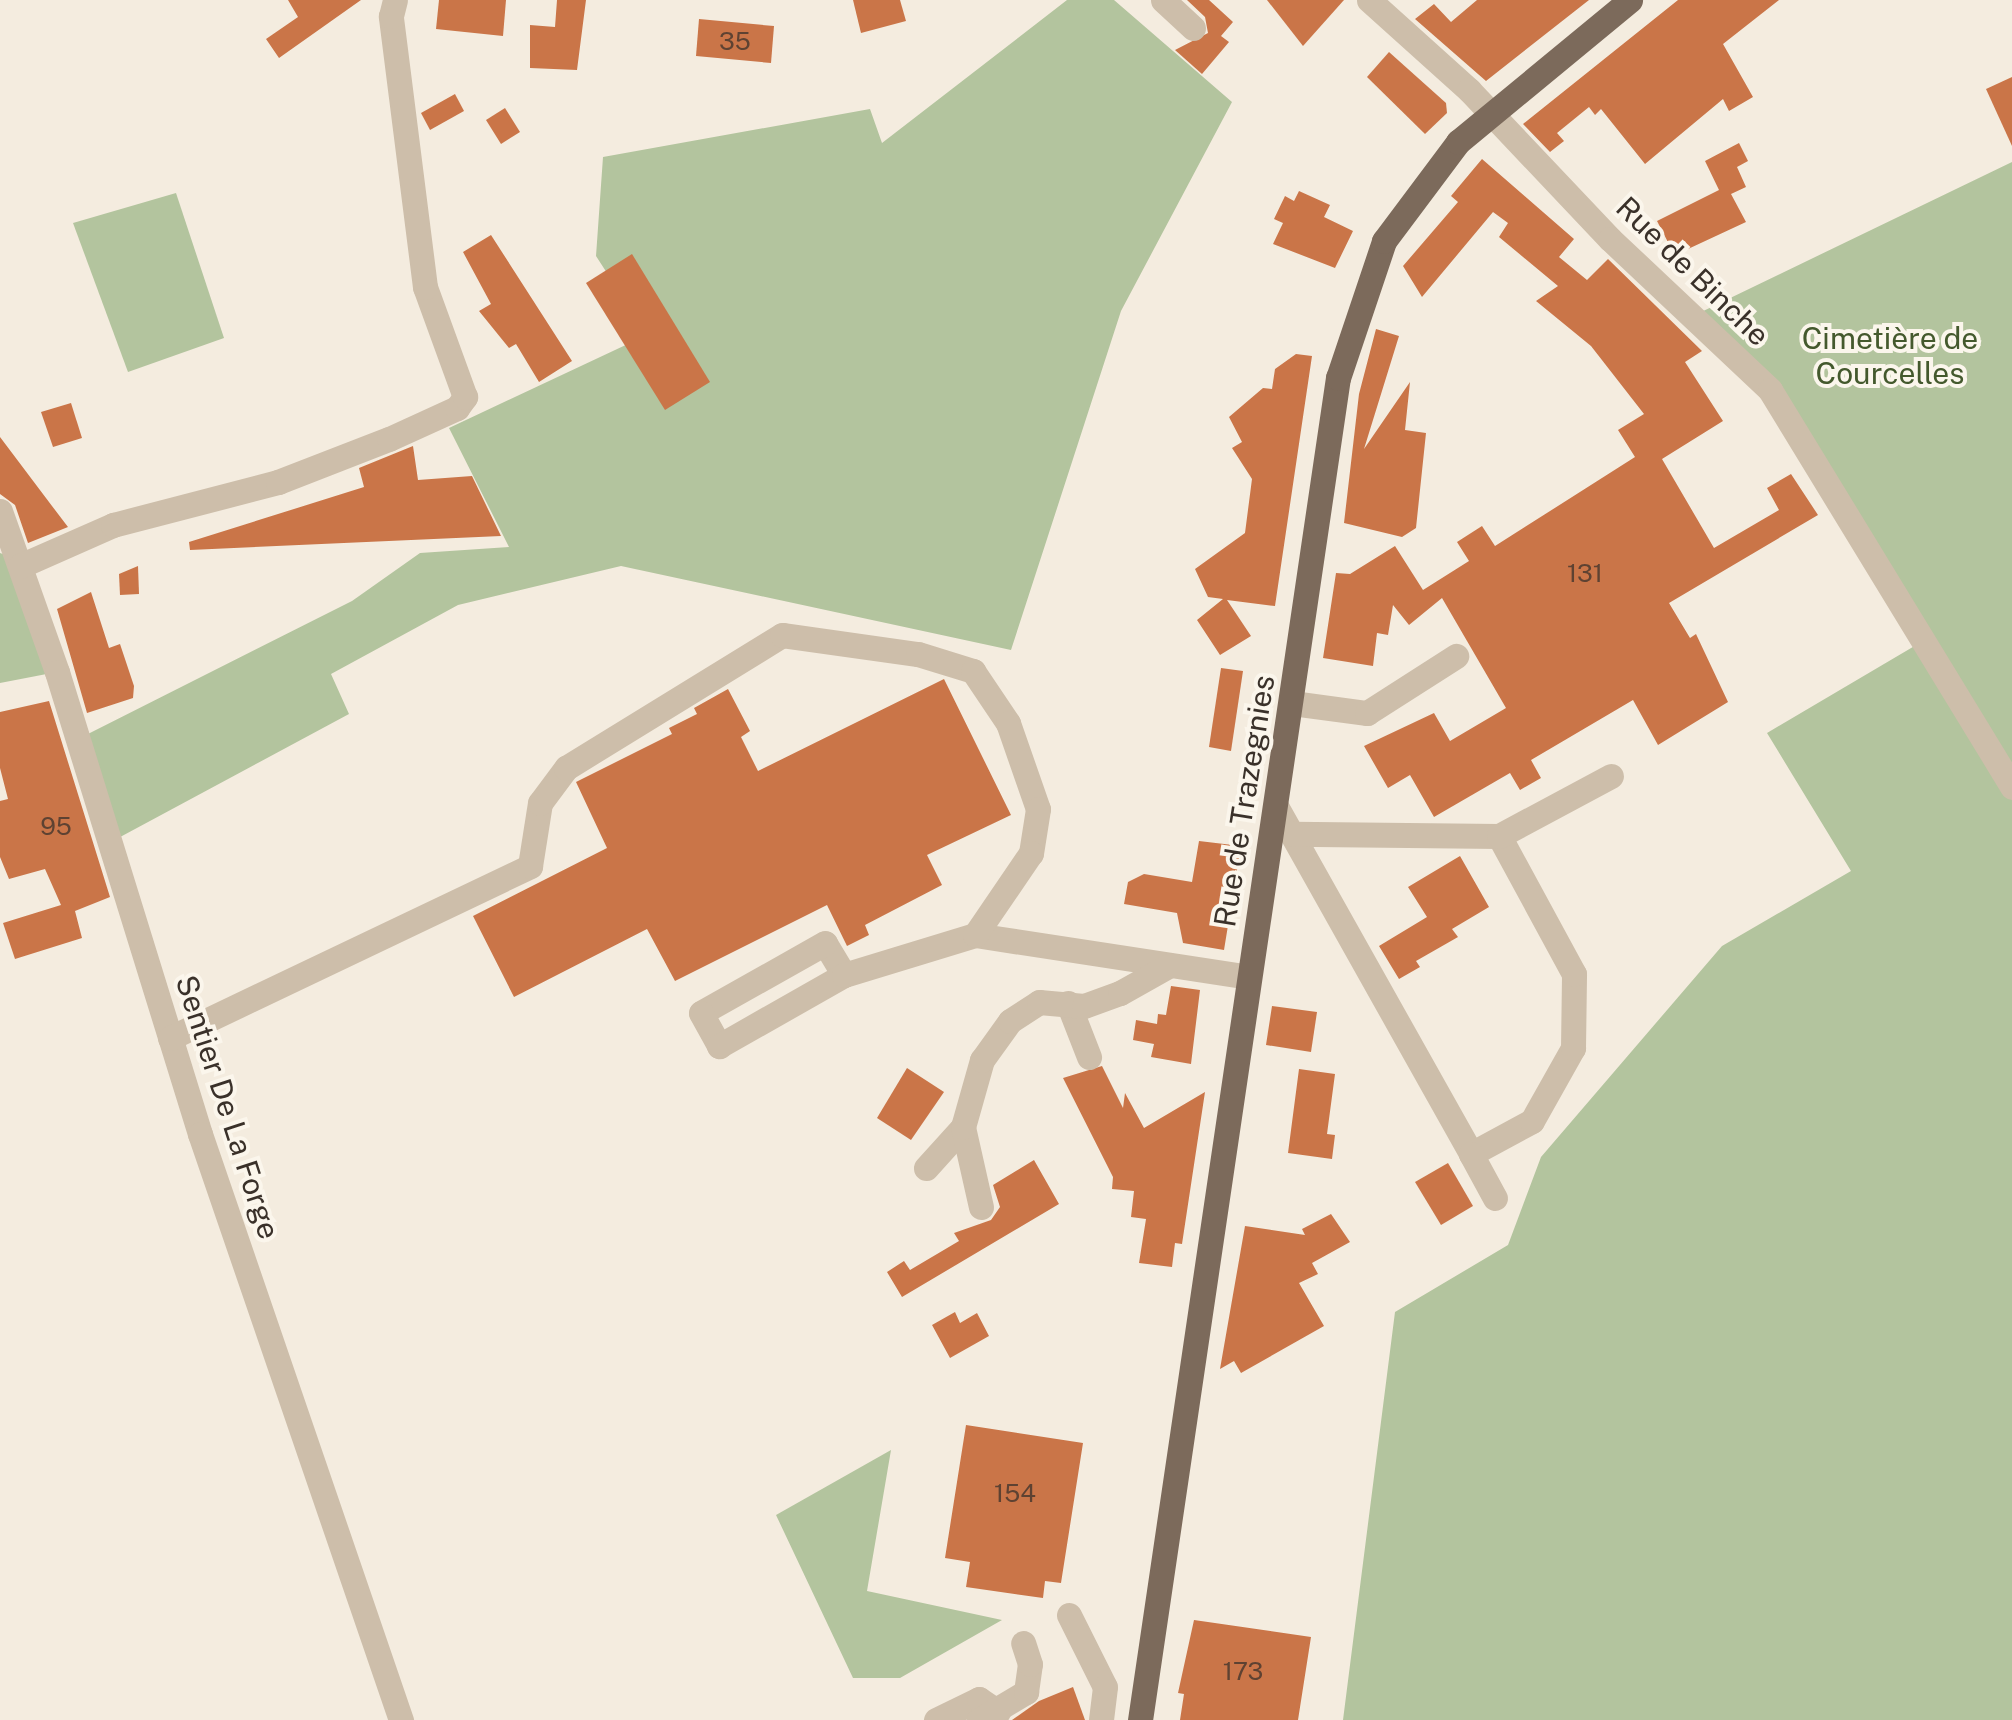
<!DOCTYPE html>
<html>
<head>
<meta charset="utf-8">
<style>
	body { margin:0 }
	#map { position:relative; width:2012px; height:1720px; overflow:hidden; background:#f4ecdf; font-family:"Public Sans",sans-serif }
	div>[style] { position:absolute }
	.green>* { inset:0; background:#b3c49e }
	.building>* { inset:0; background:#ca7548 }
	.minor>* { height:25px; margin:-12.5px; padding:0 12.5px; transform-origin:12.5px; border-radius:12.5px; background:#cdbeaa }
	.major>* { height:25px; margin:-12.5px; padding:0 12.5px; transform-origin:12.5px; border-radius:12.5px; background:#7c6a5b }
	span { translate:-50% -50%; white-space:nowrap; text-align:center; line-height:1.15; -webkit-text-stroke:8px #fbf6ec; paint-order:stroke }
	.number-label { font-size:25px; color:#5e4232 }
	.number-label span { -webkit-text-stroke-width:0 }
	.street-label { font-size:30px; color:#3a312a }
	.park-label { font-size:30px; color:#44592d }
</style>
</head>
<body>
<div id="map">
	<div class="green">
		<div style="clip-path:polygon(1067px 0,1114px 0,1232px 102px,1121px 311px,1011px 650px,621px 566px,458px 605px,331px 674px,349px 714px,109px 843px,78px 739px,352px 601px,420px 553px,509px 547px,449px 428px,647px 335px,596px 256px,603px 157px,870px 109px,882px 143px)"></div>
		<div style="clip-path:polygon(2012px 162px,2012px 1720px,1343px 1720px,1395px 1312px,1508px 1245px,1541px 1157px,1722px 946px,1851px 871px,1767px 733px,1923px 641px,1770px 390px,1695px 315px)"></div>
		<div style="clip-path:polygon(176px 193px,224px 338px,128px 372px,73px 223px)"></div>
		<div style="clip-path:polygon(0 553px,17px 559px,57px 672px,0 683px)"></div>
		<div style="clip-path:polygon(891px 1450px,867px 1591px,1002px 1620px,900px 1678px,853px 1678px,776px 1515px)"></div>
	</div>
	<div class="building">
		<div style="clip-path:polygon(288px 0,361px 0,279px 58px,266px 39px,298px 17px)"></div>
		<div style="clip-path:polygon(439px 0,506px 0,503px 36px,436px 29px)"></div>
		<div style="clip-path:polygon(557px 0,586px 0,577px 70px,530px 68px,530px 25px,555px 27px)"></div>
		<div style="clip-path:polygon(853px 0,900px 0,906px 21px,861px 33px)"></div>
		<div style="clip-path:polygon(1187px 0,1209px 0,1233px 22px,1221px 36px,1229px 42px,1202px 74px,1175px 50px,1208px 33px,1205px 17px)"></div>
		<div style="clip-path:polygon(1267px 0,1344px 0,1303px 46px)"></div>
		<div style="clip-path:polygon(1477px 0,1589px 0,1486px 81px,1415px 19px,1434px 4px,1451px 22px)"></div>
		<div style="clip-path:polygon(1678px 0,1779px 0,1723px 44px,1753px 97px,1729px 111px,1723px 99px,1645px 164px,1601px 109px,1595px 115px,1589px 107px,1557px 133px,1564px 141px,1550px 152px,1523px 124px)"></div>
		<div style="clip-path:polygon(699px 19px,774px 26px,771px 63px,696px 56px)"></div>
		<div style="clip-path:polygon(1389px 52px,1446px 103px,1447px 113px,1425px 134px,1367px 77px)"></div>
		<div style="clip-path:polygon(2012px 77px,2012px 146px,1986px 89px)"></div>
		<div style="clip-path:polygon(455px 94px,464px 111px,430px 130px,421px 113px)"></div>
		<div style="clip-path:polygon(505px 108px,520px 132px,501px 144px,486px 120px)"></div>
		<div style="clip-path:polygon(1739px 143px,1748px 161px,1737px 167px,1746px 187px,1731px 194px,1746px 222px,1688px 249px,1685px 241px,1671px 248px,1657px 221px,1719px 190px,1705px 161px)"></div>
		<div style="clip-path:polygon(1482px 159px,1574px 239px,1559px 257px,1587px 280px,1608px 259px,1702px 351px,1685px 362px,1723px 421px,1662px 459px,1714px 548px,1779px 510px,1767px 488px,1791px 474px,1818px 515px,1669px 603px,1690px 638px,1696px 634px,1728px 702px,1658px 745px,1633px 700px,1531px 760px,1541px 778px,1520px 790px,1510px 773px,1434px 817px,1410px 775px,1388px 788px,1364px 746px,1434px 713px,1450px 741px,1506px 708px,1442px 598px,1409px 625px,1393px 605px,1388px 635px,1377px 633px,1373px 666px,1323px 658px,1336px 573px,1350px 574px,1395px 546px,1423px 590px,1469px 561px,1457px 542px,1482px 526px,1495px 546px,1635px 457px,1618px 430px,1644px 414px,1591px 346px,1536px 301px,1558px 286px,1499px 237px,1508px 223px,1493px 212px,1422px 297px,1403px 266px,1458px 202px,1451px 196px)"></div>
		<div style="clip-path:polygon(1299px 191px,1330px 205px,1324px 217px,1353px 231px,1335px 268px,1273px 244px,1283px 223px,1274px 219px,1285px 196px,1294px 201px)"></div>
		<div style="clip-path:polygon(491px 235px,572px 361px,539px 382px,516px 344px,509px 348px,479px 311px,491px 304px,463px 252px)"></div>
		<div style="clip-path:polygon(632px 254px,710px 382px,665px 410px,586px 283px)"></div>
		<div style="clip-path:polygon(1376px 329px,1399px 336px,1364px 449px,1410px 382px,1405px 430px,1426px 433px,1416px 528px,1402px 537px,1344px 523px,1359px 394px)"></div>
		<div style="clip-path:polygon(1296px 354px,1312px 356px,1275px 606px,1227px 600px,1251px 636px,1220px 655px,1197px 620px,1223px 599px,1208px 597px,1195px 569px,1245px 533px,1252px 479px,1232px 448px,1242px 442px,1229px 417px,1263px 388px,1272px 389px,1275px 369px)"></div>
		<div style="clip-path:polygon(71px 403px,82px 438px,53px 447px,41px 412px)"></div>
		<div style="clip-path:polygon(0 437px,52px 506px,68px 527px,28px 543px,15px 505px,0 494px)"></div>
		<div style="clip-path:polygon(413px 446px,418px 480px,472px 476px,501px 536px,190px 550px,189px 542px,364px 487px,359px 468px)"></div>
		<div style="clip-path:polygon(138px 566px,139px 594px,120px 595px,119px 574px)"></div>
		<div style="clip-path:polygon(91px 592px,109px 648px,120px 644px,134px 686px,133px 698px,87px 713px,57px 609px)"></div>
		<div style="clip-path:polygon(1221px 668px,1243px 671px,1231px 751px,1209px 747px)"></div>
		<div style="clip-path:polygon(944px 679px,1011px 815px,927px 855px,942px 885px,865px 925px,869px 935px,847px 946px,827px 905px,675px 981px,647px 929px,514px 997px,473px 916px,607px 848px,576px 782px,672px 734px,669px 728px,697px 714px,694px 708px,728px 689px,750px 731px,741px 737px,758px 771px)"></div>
		<div style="clip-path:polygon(49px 701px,110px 897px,75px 911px,82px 938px,15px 959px,3px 923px,61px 905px,45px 869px,9px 879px,0 857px,0 801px,8px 799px,0 768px,0 712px)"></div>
		<div style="clip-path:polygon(1199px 841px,1241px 846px,1224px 950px,1183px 943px,1177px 913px,1124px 904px,1128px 882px,1144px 874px,1192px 882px)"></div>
		<div style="clip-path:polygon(1460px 856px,1489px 907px,1452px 929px,1458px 937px,1416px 961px,1420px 967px,1399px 979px,1379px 946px,1427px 917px,1408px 887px)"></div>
		<div style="clip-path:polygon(1171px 986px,1200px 990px,1191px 1064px,1151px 1057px,1154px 1044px,1133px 1040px,1136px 1020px,1157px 1024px,1158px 1014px,1166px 1015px)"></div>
		<div style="clip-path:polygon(1272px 1006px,1317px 1012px,1311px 1052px,1266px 1045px)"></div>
		<div style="clip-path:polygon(1102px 1066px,1123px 1108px,1125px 1093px,1144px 1128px,1205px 1092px,1182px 1244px,1175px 1243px,1172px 1267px,1139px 1263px,1146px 1219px,1131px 1217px,1134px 1191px,1112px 1189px,1113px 1177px,1063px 1078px)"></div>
		<div style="clip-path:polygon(907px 1068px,944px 1092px,911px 1140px,877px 1118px)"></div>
		<div style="clip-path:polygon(1299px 1069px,1335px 1074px,1327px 1134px,1335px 1135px,1332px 1159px,1288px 1153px)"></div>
		<div style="clip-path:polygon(1034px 1160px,1059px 1204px,902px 1297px,887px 1272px,904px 1261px,910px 1270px,959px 1241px,954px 1233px,991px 1220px,1000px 1207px,993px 1185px)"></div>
		<div style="clip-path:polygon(1448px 1163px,1473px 1206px,1441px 1225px,1415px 1182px)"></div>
		<div style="clip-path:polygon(1331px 1214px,1350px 1242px,1312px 1263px,1318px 1274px,1299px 1283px,1324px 1326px,1241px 1373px,1234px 1361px,1220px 1369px,1245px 1226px,1305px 1235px,1302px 1229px)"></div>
		<div style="clip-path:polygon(955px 1312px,960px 1323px,977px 1313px,989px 1336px,950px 1358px,932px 1325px)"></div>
		<div style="clip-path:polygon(966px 1425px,1083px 1443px,1061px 1583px,1045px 1581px,1043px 1598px,966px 1587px,970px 1562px,945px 1558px)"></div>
		<div style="clip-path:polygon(1194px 1620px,1311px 1637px,1298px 1720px,1180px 1720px,1184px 1694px,1178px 1693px)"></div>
		<div style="clip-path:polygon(1073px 1687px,1085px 1720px,1012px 1720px,1039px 1701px)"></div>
	</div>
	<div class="minor">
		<div style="left:1163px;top:0;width:41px;rotate:43deg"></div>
		<div style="left:1369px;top:0;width:135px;rotate:42deg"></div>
		<div style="left:1469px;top:90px;width:205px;rotate:46.6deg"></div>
		<div style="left:1610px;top:239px;width:220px;rotate:43.3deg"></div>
		<div style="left:1770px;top:390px;width:465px;rotate:58.6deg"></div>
		<div style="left:0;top:511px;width:171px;rotate:70.5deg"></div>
		<div style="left:57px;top:672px;width:484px;rotate:72.8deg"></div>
		<div style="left:200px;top:1134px;width:620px;rotate:71.07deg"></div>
		<div style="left:20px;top:566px;width:102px;rotate:-23.8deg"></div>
		<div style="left:113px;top:525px;width:171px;rotate:-14.6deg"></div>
		<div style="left:278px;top:482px;width:119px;rotate:-21.2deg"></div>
		<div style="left:389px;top:439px;width:75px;rotate:-24.5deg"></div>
		<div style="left:457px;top:408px;width:14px;rotate:-54deg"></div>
		<div style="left:465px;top:397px;width:117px;rotate:-110deg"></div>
		<div style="left:425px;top:287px;width:273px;rotate:-97.2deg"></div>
		<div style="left:391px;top:16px;width:16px;rotate:-76deg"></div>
		<div style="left:1292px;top:703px;width:76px;rotate:7.6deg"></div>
		<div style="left:1367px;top:713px;width:106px;rotate:-32.6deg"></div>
		<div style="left:1276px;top:806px;width:399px;rotate:60.7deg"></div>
		<div style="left:1471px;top:1154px;width:69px;rotate:-28.4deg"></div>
		<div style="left:1532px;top:1121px;width:84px;rotate:-60.7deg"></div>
		<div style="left:1573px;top:1048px;width:74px;rotate:-89.2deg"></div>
		<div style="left:1574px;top:974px;width:157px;rotate:-118.5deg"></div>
		<div style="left:1499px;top:836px;width:207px;rotate:-179.4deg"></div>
		<div style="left:1499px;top:836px;width:127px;rotate:-28.2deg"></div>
		<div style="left:844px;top:975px;width:37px;rotate:-121deg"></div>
		<div style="left:825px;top:943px;width:142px;rotate:150.6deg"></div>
		<div style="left:701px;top:1013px;width:38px;rotate:61deg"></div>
		<div style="left:719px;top:1046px;width:144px;rotate:-29.6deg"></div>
		<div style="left:844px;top:975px;width:137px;rotate:-17deg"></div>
		<div style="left:975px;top:935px;width:277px;rotate:8.7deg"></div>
		<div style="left:1068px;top:1003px;width:58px;rotate:68.7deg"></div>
		<div style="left:170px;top:1038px;width:399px;rotate:-25.5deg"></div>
		<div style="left:530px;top:866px;width:64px;rotate:-81deg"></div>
		<div style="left:540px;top:803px;width:44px;rotate:-53.4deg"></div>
		<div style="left:566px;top:768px;width:254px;rotate:-31.6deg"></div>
		<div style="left:782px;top:635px;width:137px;rotate:8deg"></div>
		<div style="left:918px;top:654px;width:58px;rotate:17.2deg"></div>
		<div style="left:973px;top:671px;width:63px;rotate:56.1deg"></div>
		<div style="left:1008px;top:723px;width:91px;rotate:70.8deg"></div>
		<div style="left:1038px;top:809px;width:45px;rotate:99deg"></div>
		<div style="left:1031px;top:853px;width:99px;rotate:124.3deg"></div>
		<div style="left:1471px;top:1154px;width:50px;rotate:61.4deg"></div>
		<div style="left:926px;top:1168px;width:55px;rotate:-47.9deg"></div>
		<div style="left:981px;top:1207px;width:82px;rotate:-102.7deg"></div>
		<div style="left:963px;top:1127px;width:70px;rotate:-74.2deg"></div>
		<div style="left:982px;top:1060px;width:48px;rotate:-54.3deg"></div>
		<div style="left:1010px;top:1021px;width:35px;rotate:-33deg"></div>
		<div style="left:1039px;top:1002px;width:45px;rotate:5.1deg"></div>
		<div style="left:1084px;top:1006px;width:38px;rotate:-20deg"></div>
		<div style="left:1120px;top:993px;width:57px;rotate:-29.2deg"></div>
		<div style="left:1069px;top:1615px;width:80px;rotate:63.4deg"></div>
		<div style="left:1105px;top:1687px;width:33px;rotate:97deg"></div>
		<div style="left:936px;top:1720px;width:48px;rotate:-26deg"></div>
		<div style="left:979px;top:1699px;width:23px;rotate:34deg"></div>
		<div style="left:979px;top:1720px;width:55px;rotate:-30.8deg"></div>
		<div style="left:1026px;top:1692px;width:28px;rotate:-82deg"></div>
		<div style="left:1030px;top:1664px;width:22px;rotate:-108deg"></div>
	</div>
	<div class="major">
		<div style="left:1140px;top:1720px;width:1357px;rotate:-81.61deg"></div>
		<div style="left:1338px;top:378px;width:145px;rotate:-71.4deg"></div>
		<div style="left:1384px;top:241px;width:124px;rotate:-53.2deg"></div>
		<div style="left:1458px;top:142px;width:223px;rotate:-39.5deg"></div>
	</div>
	<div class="number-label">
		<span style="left:735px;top:41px">35</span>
		<span style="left:1585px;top:573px">131</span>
		<span style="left:56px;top:826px">95</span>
		<span style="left:1015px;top:1493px">154</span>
		<span style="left:1243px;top:1671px">173</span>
	</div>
	<div class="street-label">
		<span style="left:1693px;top:271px;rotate:44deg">Rue de Binche</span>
		<span style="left:1244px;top:801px;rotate:-81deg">Rue de Trazegnies</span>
		<span style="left:228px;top:1107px;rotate:72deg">Sentier De La Forge</span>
	</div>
	<div class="park-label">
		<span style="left:1890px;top:355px">Cimetière de<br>Courcelles</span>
	</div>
</div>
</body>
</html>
